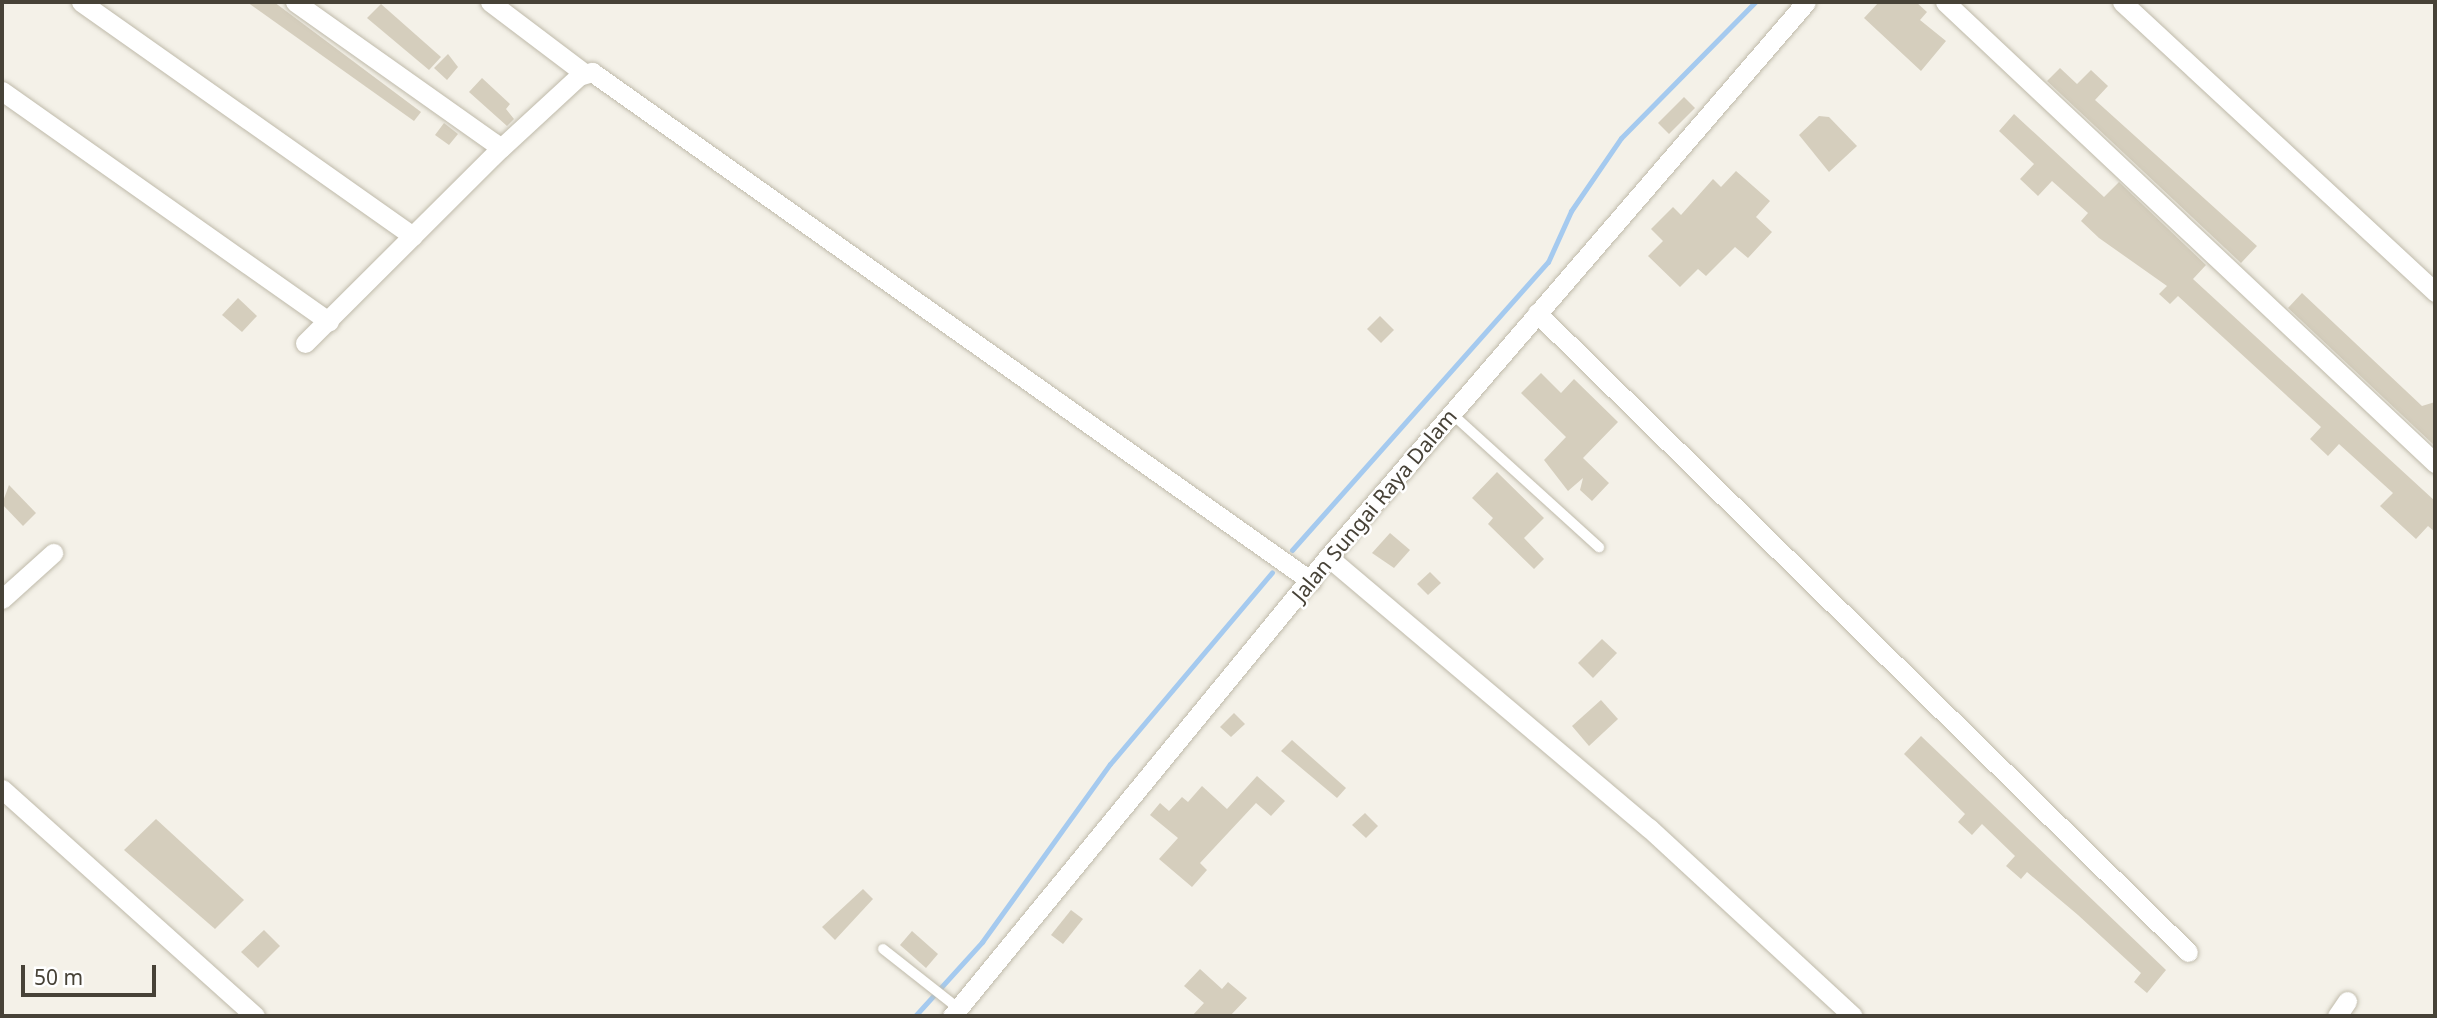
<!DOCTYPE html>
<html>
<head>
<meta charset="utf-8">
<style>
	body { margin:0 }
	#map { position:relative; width:2437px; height:1018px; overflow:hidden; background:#f4f1e8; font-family:"Noto Sans",sans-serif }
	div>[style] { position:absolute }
	.stream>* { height:5px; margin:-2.5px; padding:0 2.5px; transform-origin:2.5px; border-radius:2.5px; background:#a5caef }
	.building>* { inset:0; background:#d5cebd }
	.roads { filter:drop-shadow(0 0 2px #bfbaaa) drop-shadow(0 0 2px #bfbaaa) }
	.lane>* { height:10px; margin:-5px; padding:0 5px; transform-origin:5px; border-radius:5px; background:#fff }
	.street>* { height:19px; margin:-9.5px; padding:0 9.5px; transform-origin:9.5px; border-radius:9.5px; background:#fff }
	span { translate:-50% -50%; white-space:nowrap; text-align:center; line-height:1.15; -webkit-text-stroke:5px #fff; paint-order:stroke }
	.street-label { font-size:21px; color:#474237 }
	.frame { position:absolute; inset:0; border:4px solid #474237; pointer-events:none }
	.scale { position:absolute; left:21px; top:965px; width:135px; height:32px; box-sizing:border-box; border:4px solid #474237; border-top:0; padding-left:9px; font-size:21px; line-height:24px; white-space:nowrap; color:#474237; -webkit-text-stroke:5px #fff; paint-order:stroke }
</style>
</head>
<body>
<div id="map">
	<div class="stream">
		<div style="left:1292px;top:550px;width:385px;rotate:-48.4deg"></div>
		<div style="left:1548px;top:262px;width:56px;rotate:-65.7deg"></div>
		<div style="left:1571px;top:211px;width:88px;rotate:-55.6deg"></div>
		<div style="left:1621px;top:138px;width:191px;rotate:-45.4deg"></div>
		<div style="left:915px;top:1016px;width:100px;rotate:-47.8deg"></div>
		<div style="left:982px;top:942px;width:219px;rotate:-54.3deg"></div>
		<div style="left:1110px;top:764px;width:251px;rotate:-49.8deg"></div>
	</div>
	<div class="building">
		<div style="clip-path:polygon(247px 2px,274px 2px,421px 112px,414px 121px)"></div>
		<div style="clip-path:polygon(1879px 2px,1916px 2px,1927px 12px,1920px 20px,1946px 41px,1921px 71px,1864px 18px)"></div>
		<div style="clip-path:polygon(381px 4px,441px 57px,429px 70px,367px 18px)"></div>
		<div style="clip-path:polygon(448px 54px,458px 67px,447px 80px,434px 68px)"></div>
		<div style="clip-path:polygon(2060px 68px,2077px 84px,2091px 70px,2108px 86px,2095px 100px,2257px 246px,2241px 263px,2047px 81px)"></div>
		<div style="clip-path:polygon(482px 78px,510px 104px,506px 109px,514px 119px,507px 126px,469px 92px)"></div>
		<div style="clip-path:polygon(1684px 97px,1695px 108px,1669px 134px,1658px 123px)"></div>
		<div style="clip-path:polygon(2014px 114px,2104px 197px,2119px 182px,2206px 265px,2193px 279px,2435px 501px,2435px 532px,2428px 526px,2416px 539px,2380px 506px,2393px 493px,2339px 444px,2328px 456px,2310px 439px,2321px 427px,2178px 296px,2170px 304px,2159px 294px,2167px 286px,2099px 238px,2081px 221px,2088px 213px,2052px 181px,2038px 196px,2020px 179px,2034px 164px,1999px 131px)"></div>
		<div style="clip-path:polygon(1819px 116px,1829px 117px,1857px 146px,1829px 172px,1799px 135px)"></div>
		<div style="clip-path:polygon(444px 123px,458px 134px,449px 145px,435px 135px)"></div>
		<div style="clip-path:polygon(1736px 171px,1770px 201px,1756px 217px,1772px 232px,1748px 258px,1735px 247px,1706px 276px,1698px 269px,1680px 287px,1648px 256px,1663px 241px,1651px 229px,1673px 207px,1681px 215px,1713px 179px,1721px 187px)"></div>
		<div style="clip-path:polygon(2302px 293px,2422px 406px,2435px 402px,2435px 446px,2288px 308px)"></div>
		<div style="clip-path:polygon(238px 298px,257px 316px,242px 332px,222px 315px)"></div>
		<div style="clip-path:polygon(1380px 316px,1394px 330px,1381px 343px,1367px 329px)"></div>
		<div style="clip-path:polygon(1541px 373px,1561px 393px,1574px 379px,1618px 422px,1583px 458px,1609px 483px,1592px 501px,1580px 490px,1583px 478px,1568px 491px,1544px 460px,1566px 437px,1521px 393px)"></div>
		<div style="clip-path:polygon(1497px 472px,1544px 518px,1524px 538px,1544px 559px,1534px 569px,1488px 524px,1493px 518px,1472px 498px)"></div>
		<div style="clip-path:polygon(9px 485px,36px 513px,23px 526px,2px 504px)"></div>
		<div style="clip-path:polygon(1390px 533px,1410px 550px,1394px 568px,1372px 553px)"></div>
		<div style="clip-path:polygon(1430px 572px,1441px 583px,1428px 595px,1417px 584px)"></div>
		<div style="clip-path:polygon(1602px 639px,1617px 653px,1593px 678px,1578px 663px)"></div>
		<div style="clip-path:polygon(1601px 700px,1618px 719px,1589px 746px,1572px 726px)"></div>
		<div style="clip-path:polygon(1234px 713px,1245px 724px,1231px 737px,1220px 727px)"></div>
		<div style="clip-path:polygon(1921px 736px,2166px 970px,2147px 993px,2134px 982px,2141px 973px,2078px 915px,2027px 872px,2021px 879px,2006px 866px,2015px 856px,1982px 824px,1972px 835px,1958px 822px,1965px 814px,1904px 754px)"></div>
		<div style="clip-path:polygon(1292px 740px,1346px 788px,1337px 798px,1281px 751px)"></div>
		<div style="clip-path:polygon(1257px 776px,1285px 801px,1271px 816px,1256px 803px,1200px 863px,1207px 870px,1192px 887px,1159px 859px,1178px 838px,1150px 815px,1160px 803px,1169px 811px,1182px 797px,1188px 802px,1202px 786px,1227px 809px)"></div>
		<div style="clip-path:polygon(1365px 813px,1378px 826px,1366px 838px,1352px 825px)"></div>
		<div style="clip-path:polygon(156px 819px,244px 900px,215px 929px,124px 850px)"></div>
		<div style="clip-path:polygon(863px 889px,873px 899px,835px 940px,822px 927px)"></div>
		<div style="clip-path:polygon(1071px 910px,1083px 919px,1063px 944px,1051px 935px)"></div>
		<div style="clip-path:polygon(264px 930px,280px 946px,258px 968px,241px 952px)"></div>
		<div style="clip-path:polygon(912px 931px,938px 954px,926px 968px,900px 945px)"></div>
		<div style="clip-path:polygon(1200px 969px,1222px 989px,1228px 982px,1247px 998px,1230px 1016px,1192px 1016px,1204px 1003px,1184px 986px)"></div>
	</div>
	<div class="roads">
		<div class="lane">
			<div style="left:1451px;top:413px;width:200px;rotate:42.2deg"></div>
			<div style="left:883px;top:949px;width:95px;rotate:38.2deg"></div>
		</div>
		<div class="street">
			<div style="left:81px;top:2px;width:406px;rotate:35.2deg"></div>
			<div style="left:295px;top:2px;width:252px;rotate:35.3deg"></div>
			<div style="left:490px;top:2px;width:118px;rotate:37.1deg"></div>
			<div style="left:1945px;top:2px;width:673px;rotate:43.25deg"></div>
			<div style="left:2122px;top:2px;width:427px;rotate:42.8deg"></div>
			<div style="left:2px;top:91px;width:400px;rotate:35.2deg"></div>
			<div style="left:1537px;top:313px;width:912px;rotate:44.47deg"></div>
			<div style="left:305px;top:343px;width:276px;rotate:-44.9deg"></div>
			<div style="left:501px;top:148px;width:106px;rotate:-42.7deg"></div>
			<div style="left:579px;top:76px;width:14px;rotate:-17deg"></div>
			<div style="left:592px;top:72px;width:881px;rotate:35.3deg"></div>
			<div style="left:1328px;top:557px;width:420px;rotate:40.2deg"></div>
			<div style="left:1649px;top:828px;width:277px;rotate:42.7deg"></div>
			<div style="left:2px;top:599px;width:69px;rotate:-42deg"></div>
			<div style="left:2px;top:789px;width:340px;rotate:41.9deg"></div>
			<div style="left:952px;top:1016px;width:593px;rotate:-50.68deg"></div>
			<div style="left:1328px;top:557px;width:732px;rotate:-49.26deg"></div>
			<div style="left:2337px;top:1016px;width:18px;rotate:-56deg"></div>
		</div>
	</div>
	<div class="street-label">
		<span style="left:1374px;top:505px;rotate:-50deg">Jalan Sungai Raya Dalam</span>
	</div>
	<div class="frame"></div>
	<div class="scale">50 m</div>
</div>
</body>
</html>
